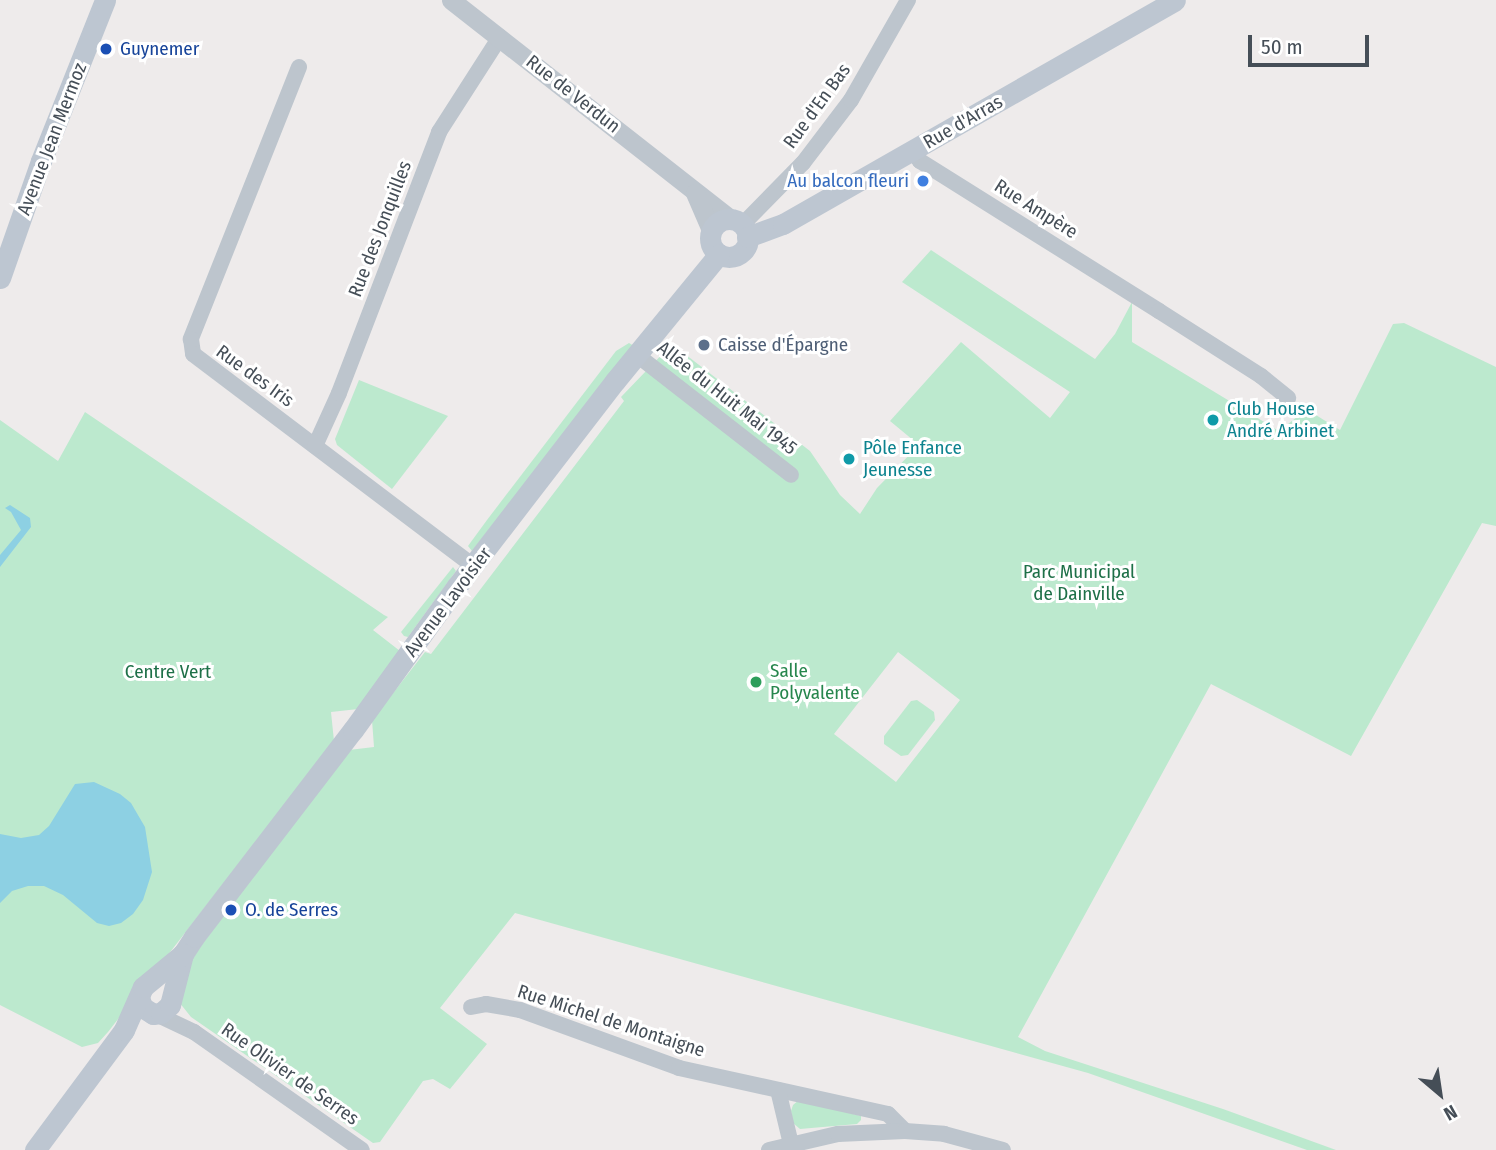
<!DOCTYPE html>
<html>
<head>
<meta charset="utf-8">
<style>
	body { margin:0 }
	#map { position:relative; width:1496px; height:1150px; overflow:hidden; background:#eeebeb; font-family:"Fira Sans Condensed",sans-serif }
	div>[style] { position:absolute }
	.green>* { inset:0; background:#bce9ce }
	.water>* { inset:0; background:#8dd0e3 }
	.minor>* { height:16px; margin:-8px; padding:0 8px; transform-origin:8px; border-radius:8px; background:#bdc5cd }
	.tertiary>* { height:19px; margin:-9.5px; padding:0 9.5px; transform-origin:9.5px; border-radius:9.5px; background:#bdc5cd }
	.secondary>* { height:21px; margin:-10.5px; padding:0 10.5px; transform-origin:10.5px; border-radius:10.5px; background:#bdc6d1 }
	.secondary>.ring { margin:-10.5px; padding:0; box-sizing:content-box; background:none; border:21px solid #bdc6d1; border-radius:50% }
	.dots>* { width:19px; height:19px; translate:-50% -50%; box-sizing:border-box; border:4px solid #fff; border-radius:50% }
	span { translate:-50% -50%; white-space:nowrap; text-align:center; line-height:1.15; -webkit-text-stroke:6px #fff; paint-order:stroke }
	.transit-label { font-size:19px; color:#164399 }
	.left { translate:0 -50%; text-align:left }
	.street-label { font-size:19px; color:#454e57 }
	.shop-label { font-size:19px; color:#366cbe }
	.right { translate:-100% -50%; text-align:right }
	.service-label { font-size:19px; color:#4e5e75 }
	.culture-label { font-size:19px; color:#0d838f }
	.park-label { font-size:19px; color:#1e7048 }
	.leisure-label { font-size:19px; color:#27864d }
	.north { position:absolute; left:1405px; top:1059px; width:70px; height:70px; -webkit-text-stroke:5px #fff; paint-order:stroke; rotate:151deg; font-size:19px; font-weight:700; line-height:28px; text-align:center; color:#454e57 }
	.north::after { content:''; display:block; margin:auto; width:24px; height:32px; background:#454e57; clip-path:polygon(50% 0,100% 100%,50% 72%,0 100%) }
	.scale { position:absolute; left:1248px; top:35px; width:121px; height:32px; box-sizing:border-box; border:4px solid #454e57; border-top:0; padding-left:9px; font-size:21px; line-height:24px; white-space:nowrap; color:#454e57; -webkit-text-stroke:5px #fff; paint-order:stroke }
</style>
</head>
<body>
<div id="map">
	<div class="green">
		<div style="clip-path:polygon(evenodd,931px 250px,1095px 359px,1115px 334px,1132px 302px,1132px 342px,1279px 431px,1297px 417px,1303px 407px,1340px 430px,1393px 324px,1404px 323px,1496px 367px,1496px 526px,1482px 523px,1351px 756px,1211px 684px,1018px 1037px,1045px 1051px,1223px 1109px,1336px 1150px,1307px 1150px,1088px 1073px,515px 913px,440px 1008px,487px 1044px,450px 1089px,433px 1079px,423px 1081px,380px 1142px,373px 1143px,191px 1017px,179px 1002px,186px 969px,203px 943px,349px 750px,374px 747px,372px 720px,425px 652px,431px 654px,624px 401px,621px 397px,672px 344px,810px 451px,840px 495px,860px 514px,877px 488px,919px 445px,890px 421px,961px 342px,1050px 418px,1070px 392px,902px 282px,931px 250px,898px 652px,960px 700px,896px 782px,834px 734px,898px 652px)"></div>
		<div style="clip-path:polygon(629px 343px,634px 346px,472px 551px,468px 546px,487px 520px,616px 351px)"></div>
		<div style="clip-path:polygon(359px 380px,448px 416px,392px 489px,337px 445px,335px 439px)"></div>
		<div style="clip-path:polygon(85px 412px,384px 615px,388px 617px,373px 630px,400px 651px,358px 709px,331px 712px,334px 741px,108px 1032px,98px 1043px,82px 1047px,0 1005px,0 420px,58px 461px)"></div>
		<div style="clip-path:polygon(453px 567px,456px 571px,408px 637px,404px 636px,401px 632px)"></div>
		<div style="clip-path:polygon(917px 700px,934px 712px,935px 720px,908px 755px,901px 756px,884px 744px,884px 736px,911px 701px)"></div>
		<div style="clip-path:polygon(799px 1100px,861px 1116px,861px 1120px,857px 1124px,800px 1129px,793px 1123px,791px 1111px,793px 1105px)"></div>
	</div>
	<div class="water">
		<div style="clip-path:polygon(10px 505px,30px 518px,31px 527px,0 567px,0 555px,21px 530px,11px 512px,5px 508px)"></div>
		<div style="clip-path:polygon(94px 782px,120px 794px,131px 803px,145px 827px,152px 872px,143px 900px,133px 914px,121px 923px,109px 926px,97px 923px,63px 895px,44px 886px,28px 886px,12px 891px,0 903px,0 834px,21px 838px,39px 835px,49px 826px,75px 784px)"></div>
	</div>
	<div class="minor">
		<div style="left:299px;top:67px;width:293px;rotate:111.7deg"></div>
		<div style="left:191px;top:339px;width:15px;rotate:82deg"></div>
		<div style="left:193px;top:354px;width:351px;rotate:37.1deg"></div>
		<div style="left:913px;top:151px;width:12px;rotate:55deg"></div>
		<div style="left:920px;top:161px;width:282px;rotate:32.1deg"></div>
		<div style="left:1159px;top:311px;width:121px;rotate:32.5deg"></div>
		<div style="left:1261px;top:376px;width:35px;rotate:39deg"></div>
		<div style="left:742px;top:225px;width:87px;rotate:-45.5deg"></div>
		<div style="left:803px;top:163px;width:79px;rotate:-52.7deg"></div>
		<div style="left:851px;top:100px;width:115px;rotate:-60.3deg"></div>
		<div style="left:637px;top:355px;width:195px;rotate:37.9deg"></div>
		<div style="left:315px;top:446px;width:58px;rotate:-65.6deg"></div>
		<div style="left:339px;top:393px;width:280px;rotate:-69deg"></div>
		<div style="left:439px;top:132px;width:113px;rotate:-57.3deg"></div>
		<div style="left:471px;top:1007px;width:15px;rotate:-11deg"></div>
		<div style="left:486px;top:1004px;width:35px;rotate:10deg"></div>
		<div style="left:520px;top:1010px;width:169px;rotate:20deg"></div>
		<div style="left:679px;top:1068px;width:214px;rotate:12.4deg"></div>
		<div style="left:888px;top:1114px;width:24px;rotate:45deg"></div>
		<div style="left:156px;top:1014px;width:42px;rotate:25.3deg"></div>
		<div style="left:194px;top:1032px;width:205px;rotate:35.1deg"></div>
		<div style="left:778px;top:1090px;width:56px;rotate:76.5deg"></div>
		<div style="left:769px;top:1150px;width:71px;rotate:-13.1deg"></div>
		<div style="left:838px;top:1134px;width:67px;rotate:-2.6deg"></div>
		<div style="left:905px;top:1131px;width:39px;rotate:4deg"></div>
		<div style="left:944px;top:1134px;width:61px;rotate:15.2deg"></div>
	</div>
	<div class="tertiary">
		<div style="left:451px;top:0;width:355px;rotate:38.1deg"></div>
		<div style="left:695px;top:193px;width:40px;rotate:66.6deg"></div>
	</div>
	<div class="secondary">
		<div class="ring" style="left:710px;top:219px;width:17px;height:17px"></div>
		<div style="left:747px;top:237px;width:38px;rotate:-20deg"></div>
		<div style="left:783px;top:224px;width:451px;rotate:-29.7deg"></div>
		<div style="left:0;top:278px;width:124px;rotate:-70.7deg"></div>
		<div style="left:41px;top:161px;width:173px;rotate:-68.3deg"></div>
		<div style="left:139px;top:997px;width:10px;rotate:73deg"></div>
		<div style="left:142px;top:1007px;width:13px;rotate:32deg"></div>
		<div style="left:153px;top:1014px;width:8px;rotate:-7deg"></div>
		<div style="left:161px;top:1013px;width:12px;rotate:-42deg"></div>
		<div style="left:170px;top:1005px;width:53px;rotate:-75.7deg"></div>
		<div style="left:183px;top:954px;width:20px;rotate:-57deg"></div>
		<div style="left:194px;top:937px;width:261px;rotate:-52.5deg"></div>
		<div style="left:353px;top:730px;width:178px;rotate:-54.2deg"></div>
		<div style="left:457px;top:586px;width:259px;rotate:-52.4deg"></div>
		<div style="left:615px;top:381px;width:164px;rotate:-50.7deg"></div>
		<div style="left:35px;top:1150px;width:149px;rotate:-53.4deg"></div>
		<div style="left:124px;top:1030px;width:47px;rotate:-66.2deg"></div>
		<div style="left:143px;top:987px;width:52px;rotate:-39.5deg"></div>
	</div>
	<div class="dots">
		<div style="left:106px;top:49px;background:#1a4fb4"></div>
		<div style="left:923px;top:181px;background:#3f7fe0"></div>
		<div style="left:704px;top:345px;background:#5c6f8a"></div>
		<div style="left:1213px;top:420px;background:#0f9aa8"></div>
		<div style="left:849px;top:459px;background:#0f9aa8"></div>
		<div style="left:756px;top:682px;background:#2e9e5b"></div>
		<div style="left:231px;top:910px;background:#1a4fb4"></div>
	</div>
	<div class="transit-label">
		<span class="left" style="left:120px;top:49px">Guynemer</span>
		<span class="left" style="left:245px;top:910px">O. de Serres</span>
	</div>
	<div class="street-label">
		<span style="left:573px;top:94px;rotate:38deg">Rue de Verdun</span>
		<span style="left:817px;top:106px;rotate:-54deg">Rue d'En Bas</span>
		<span style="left:963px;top:122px;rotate:-30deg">Rue d'Arras</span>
		<span style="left:52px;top:139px;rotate:-69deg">Avenue Jean Mermoz</span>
		<span style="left:1036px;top:209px;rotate:32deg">Rue Ampère</span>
		<span style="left:380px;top:229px;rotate:-69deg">Rue des Jonquilles</span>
		<span style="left:255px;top:376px;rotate:36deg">Rue des Iris</span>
		<span style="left:727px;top:398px;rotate:38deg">Allée du Huit Mai 1945</span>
		<span style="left:448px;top:602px;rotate:-53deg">Avenue Lavoisier</span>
		<span style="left:611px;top:1021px;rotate:18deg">Rue Michel de Montaigne</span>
		<span style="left:290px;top:1074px;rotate:35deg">Rue Olivier de Serres</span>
	</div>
	<div class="shop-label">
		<span class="right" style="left:909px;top:181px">Au balcon fleuri</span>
	</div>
	<div class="service-label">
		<span class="left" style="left:718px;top:345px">Caisse d'Épargne</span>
	</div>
	<div class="culture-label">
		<span class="left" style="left:1227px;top:420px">Club House<br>André Arbinet</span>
		<span class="left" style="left:863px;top:459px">Pôle Enfance<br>Jeunesse</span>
	</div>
	<div class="park-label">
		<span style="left:1079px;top:583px">Parc Municipal<br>de Dainville</span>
		<span style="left:168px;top:672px">Centre Vert</span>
	</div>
	<div class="leisure-label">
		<span class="left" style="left:770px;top:682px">Salle<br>Polyvalente</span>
	</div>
	<div class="north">N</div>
	<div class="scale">50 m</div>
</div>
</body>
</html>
